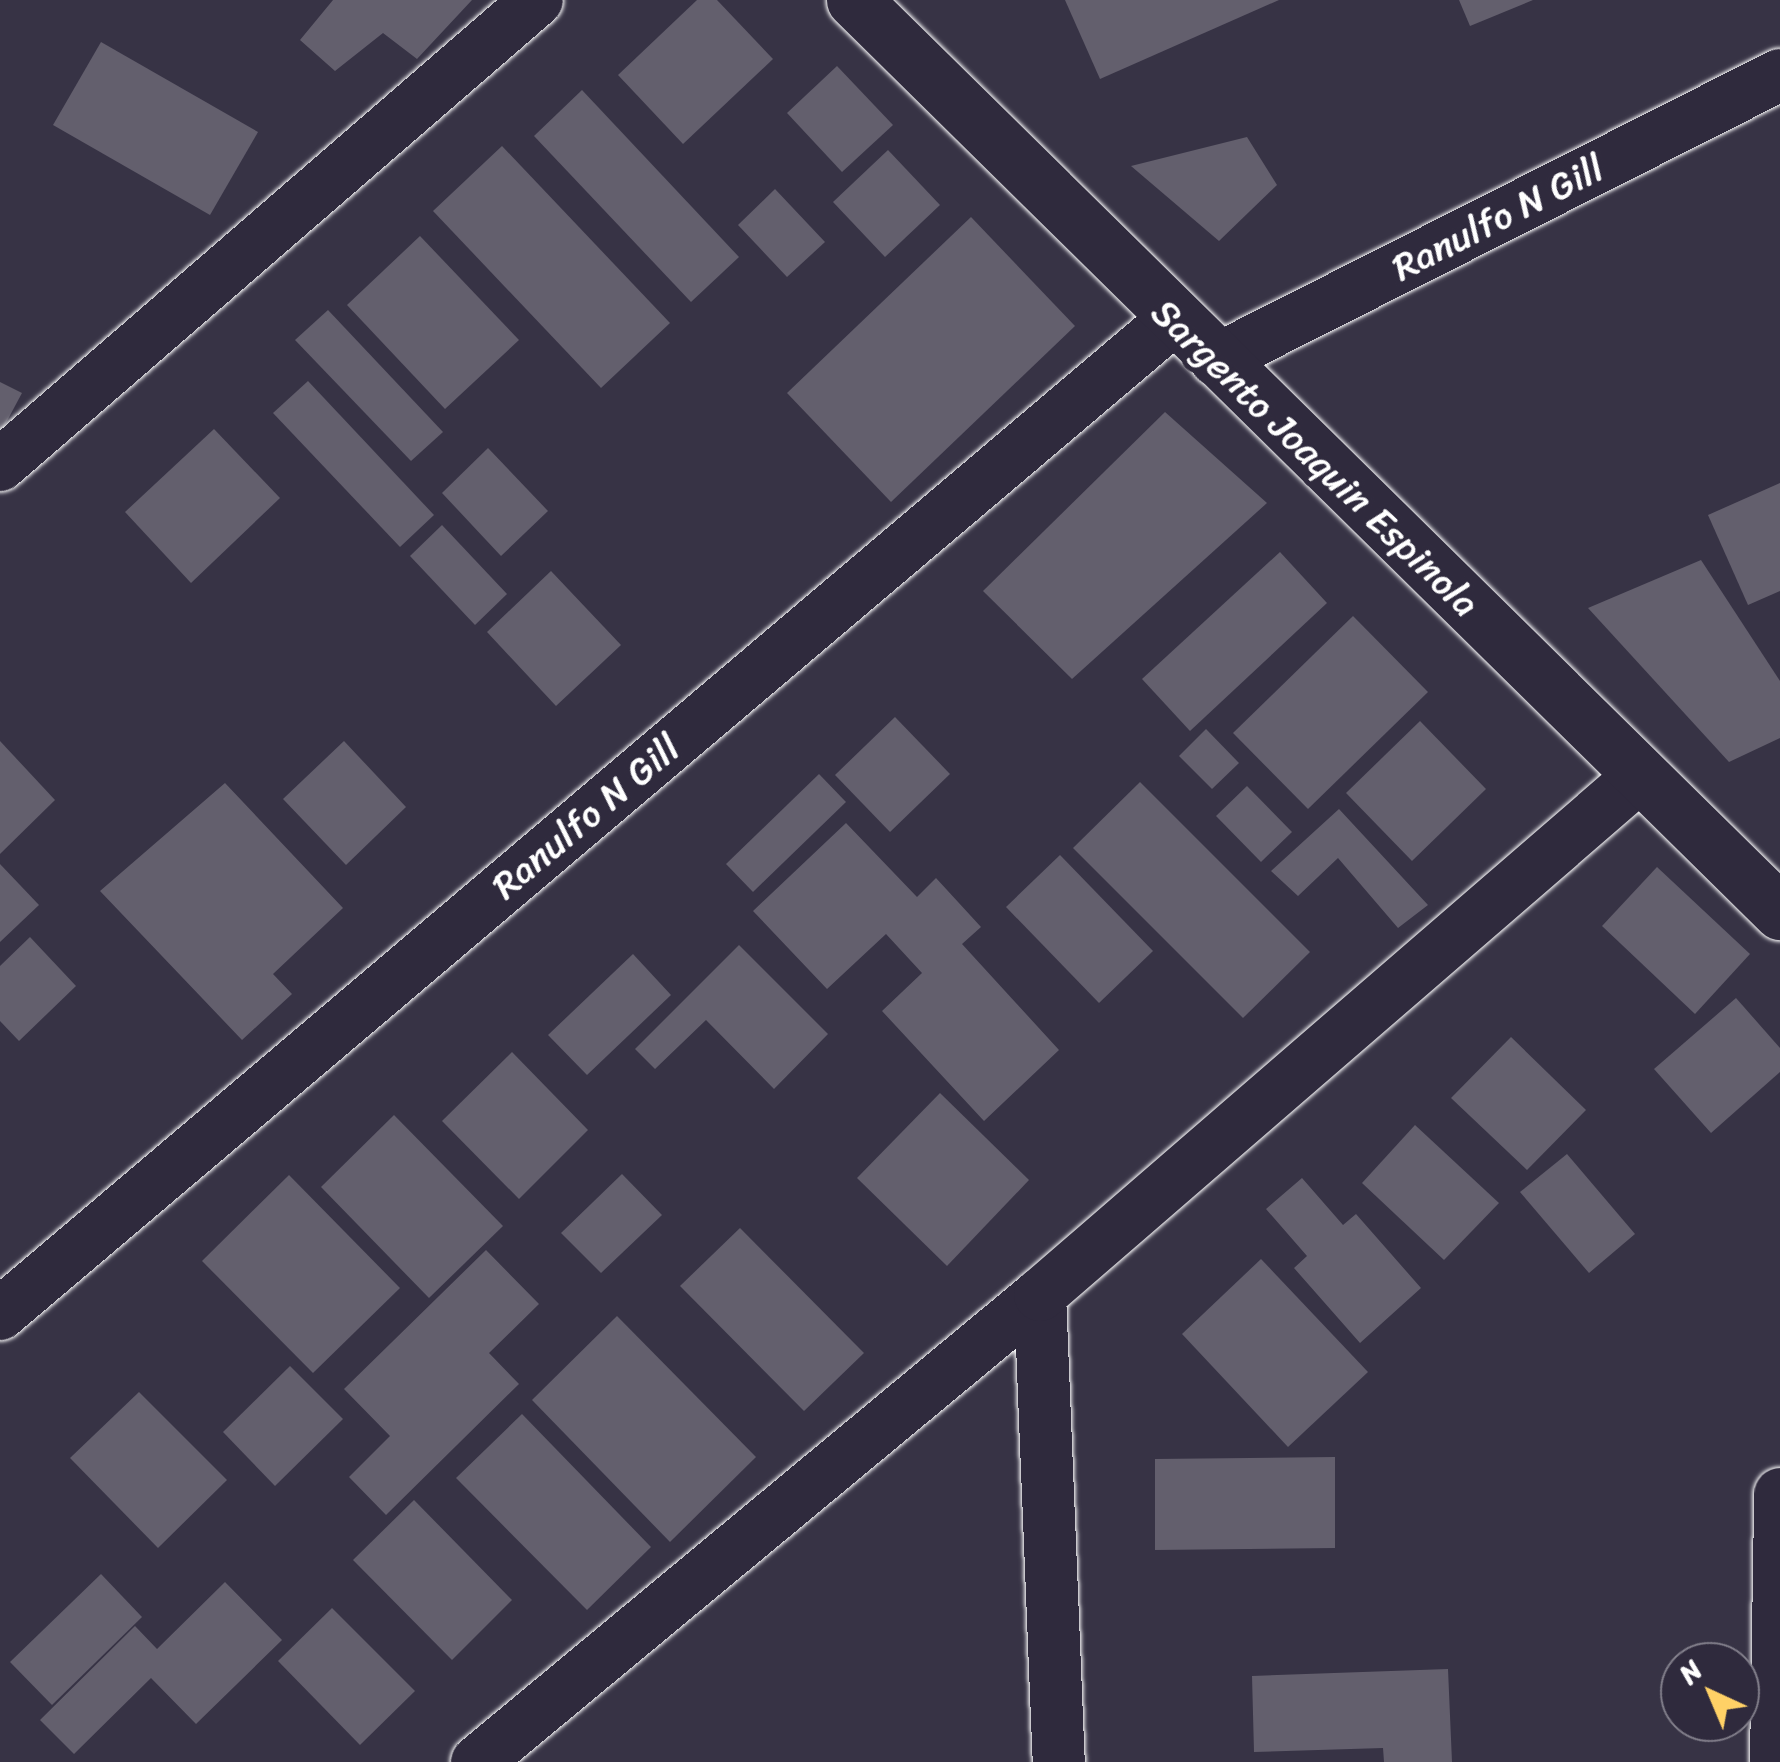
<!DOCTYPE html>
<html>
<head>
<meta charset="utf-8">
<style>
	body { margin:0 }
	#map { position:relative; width:1780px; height:1762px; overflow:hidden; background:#373345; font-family:Sriracha,sans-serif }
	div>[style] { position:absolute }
	.building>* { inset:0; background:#635f6d }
	.roads { filter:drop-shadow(0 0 2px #fff) drop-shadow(0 0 2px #fff) }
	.street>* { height:52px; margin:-26px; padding:0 26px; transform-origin:26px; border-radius:26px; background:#2f2a3d }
	.secondary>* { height:55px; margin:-27.5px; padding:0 27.5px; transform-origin:27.5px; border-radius:27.5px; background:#2f2a3d }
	span { translate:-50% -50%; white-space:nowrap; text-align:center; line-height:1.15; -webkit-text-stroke:10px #2f2a3d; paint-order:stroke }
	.street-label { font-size:38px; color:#fff }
	.north { position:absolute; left:1660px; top:1642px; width:100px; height:100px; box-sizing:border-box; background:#2f2a3d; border:2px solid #827f8b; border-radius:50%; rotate:316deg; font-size:28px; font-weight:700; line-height:40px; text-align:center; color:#fff }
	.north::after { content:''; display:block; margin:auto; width:35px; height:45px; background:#ffd166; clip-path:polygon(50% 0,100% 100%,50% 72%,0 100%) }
</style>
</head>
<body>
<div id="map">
	<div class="building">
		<div style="clip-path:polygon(333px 0,472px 0,417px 59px,383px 33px,335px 71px,300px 40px)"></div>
		<div style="clip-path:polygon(697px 0,717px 0,773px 59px,683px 144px,618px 75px)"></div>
		<div style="clip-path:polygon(1065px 0,1279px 0,1100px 79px)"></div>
		<div style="clip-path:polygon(1459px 0,1533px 0,1470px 26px)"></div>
		<div style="clip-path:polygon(101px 42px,258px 132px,210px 215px,53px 125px)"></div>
		<div style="clip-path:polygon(837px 66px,893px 125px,842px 172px,787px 113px)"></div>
		<div style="clip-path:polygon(582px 90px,739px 257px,691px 302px,534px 136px)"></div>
		<div style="clip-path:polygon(1247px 137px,1277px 185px,1219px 241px,1131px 166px)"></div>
		<div style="clip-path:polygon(502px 146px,670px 323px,601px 388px,433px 211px)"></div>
		<div style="clip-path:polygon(888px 150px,940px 205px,885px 257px,833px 202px)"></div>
		<div style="clip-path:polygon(775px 189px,825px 242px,787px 277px,738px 225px)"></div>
		<div style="clip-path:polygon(971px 217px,1075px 326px,891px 502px,787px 393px)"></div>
		<div style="clip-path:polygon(420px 236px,519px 340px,445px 409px,347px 305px)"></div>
		<div style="clip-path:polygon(328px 310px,443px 432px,411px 461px,295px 340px)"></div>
		<div style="clip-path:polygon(308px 381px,434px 515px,400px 547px,273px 413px)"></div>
		<div style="clip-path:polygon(0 382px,22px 393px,0 434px)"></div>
		<div style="clip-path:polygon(1165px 412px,1267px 503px,1072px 679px,983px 591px)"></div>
		<div style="clip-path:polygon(214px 429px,280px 498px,191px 583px,125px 512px)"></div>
		<div style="clip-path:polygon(488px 448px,548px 511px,501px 556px,442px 493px)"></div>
		<div style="clip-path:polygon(1780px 483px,1780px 591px,1748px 605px,1708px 515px)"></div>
		<div style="clip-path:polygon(442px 525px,507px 594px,475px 625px,410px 556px)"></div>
		<div style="clip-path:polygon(1280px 552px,1327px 603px,1190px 731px,1142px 679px)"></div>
		<div style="clip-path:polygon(1701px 560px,1780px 681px,1780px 738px,1729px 762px,1588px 608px)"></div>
		<div style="clip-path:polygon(551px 571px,621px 645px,556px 706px,487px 632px)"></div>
		<div style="clip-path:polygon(1353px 616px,1428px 692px,1308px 809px,1233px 733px)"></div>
		<div style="clip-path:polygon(895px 717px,950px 774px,890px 832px,835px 775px)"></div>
		<div style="clip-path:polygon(1420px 721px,1486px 789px,1412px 861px,1346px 793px)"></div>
		<div style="clip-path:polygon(1206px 729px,1239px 763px,1212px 789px,1179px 756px)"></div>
		<div style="clip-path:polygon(0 741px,55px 800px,0 854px)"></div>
		<div style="clip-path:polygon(344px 741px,406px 807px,346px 865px,283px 799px)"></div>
		<div style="clip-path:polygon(819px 774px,846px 802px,753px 892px,726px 864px)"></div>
		<div style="clip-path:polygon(1140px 782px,1310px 952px,1243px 1018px,1073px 848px)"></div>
		<div style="clip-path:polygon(225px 783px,343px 908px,273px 974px,292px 994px,242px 1040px,100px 891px)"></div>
		<div style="clip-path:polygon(1247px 786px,1292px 832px,1261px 862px,1216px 816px)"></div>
		<div style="clip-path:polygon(1339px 809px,1428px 905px,1398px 928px,1338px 858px,1298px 896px,1271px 871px)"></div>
		<div style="clip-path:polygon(846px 823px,917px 897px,936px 878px,981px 927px,962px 944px,1059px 1050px,984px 1121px,882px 1011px,922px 973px,886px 934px,827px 989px,753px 911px)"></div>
		<div style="clip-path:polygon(1060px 855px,1153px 951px,1099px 1003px,1006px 907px)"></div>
		<div style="clip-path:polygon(0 864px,39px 905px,0 942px)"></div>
		<div style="clip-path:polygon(1657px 867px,1750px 954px,1695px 1014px,1602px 926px)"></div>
		<div style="clip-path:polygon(30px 937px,76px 986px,19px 1041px,0 1021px,0 966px)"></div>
		<div style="clip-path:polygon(739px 945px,828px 1034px,774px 1089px,706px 1020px,655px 1069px,635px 1049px)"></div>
		<div style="clip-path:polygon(633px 954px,671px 995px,587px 1075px,548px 1035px)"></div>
		<div style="clip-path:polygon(1736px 998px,1780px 1048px,1780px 1072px,1711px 1133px,1654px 1069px)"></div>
		<div style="clip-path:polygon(1511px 1037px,1586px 1110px,1527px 1170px,1451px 1098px)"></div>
		<div style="clip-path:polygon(512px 1052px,588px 1130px,519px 1199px,442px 1121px)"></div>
		<div style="clip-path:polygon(940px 1093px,1029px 1180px,947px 1266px,857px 1178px)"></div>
		<div style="clip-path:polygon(394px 1115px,503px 1226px,429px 1298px,321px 1187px)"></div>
		<div style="clip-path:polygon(1415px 1125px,1499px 1203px,1444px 1260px,1362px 1183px)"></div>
		<div style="clip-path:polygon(1567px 1154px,1635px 1234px,1589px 1273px,1520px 1192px)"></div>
		<div style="clip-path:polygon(622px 1174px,662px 1215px,601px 1273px,561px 1233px)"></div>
		<div style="clip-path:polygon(289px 1175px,400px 1288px,313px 1373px,202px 1261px)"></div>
		<div style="clip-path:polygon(1302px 1178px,1343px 1225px,1356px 1214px,1421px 1288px,1360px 1343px,1294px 1268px,1307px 1256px,1266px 1209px)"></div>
		<div style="clip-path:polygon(740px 1228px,864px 1353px,804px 1411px,680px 1286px)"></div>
		<div style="clip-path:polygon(486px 1250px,539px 1304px,489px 1353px,519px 1384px,386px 1515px,349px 1477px,390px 1436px,344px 1389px)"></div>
		<div style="clip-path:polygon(1261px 1259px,1368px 1372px,1288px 1447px,1182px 1334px)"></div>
		<div style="clip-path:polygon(617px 1316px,756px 1457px,670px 1542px,532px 1400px)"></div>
		<div style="clip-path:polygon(290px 1366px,343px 1419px,275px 1486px,223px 1432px)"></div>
		<div style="clip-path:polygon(139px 1392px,227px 1480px,158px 1548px,70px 1458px)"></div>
		<div style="clip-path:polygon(522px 1414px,651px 1547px,587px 1610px,456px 1478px)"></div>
		<div style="clip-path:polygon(1335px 1457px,1335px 1548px,1155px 1550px,1155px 1459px)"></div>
		<div style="clip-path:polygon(414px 1500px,512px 1600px,452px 1660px,353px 1560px)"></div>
		<div style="clip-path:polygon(101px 1574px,142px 1617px,52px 1705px,10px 1662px)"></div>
		<div style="clip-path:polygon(225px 1582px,282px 1640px,196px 1724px,151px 1678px,74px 1754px,40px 1720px,135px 1626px,157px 1649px)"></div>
		<div style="clip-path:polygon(332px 1608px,415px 1691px,360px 1745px,278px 1661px)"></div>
		<div style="clip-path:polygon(1448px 1669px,1452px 1762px,1384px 1762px,1383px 1748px,1254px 1752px,1252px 1676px)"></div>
	</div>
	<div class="roads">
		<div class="street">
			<div style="left:1216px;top:360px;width:632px;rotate:-26.81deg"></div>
			<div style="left:0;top:465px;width:710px;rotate:-40.89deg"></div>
			<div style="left:1040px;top:1295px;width:467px;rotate:87.7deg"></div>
			<div style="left:0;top:1314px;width:1538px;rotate:-40.28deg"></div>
			<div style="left:477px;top:1762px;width:731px;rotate:-39.68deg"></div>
			<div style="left:1040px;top:1295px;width:793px;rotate:-40.86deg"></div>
			<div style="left:1776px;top:1762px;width:268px;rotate:-89.1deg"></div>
		</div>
		<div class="secondary">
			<div style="left:854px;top:0;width:1300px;rotate:44.56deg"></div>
		</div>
	</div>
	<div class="street-label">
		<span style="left:1498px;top:218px;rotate:-27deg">Ranulfo N Gill</span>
		<span style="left:1315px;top:458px;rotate:44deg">Sargento Joaquin Espinola</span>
		<span style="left:586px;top:817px;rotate:-40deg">Ranulfo N Gill</span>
	</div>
	<div class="north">N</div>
</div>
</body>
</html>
